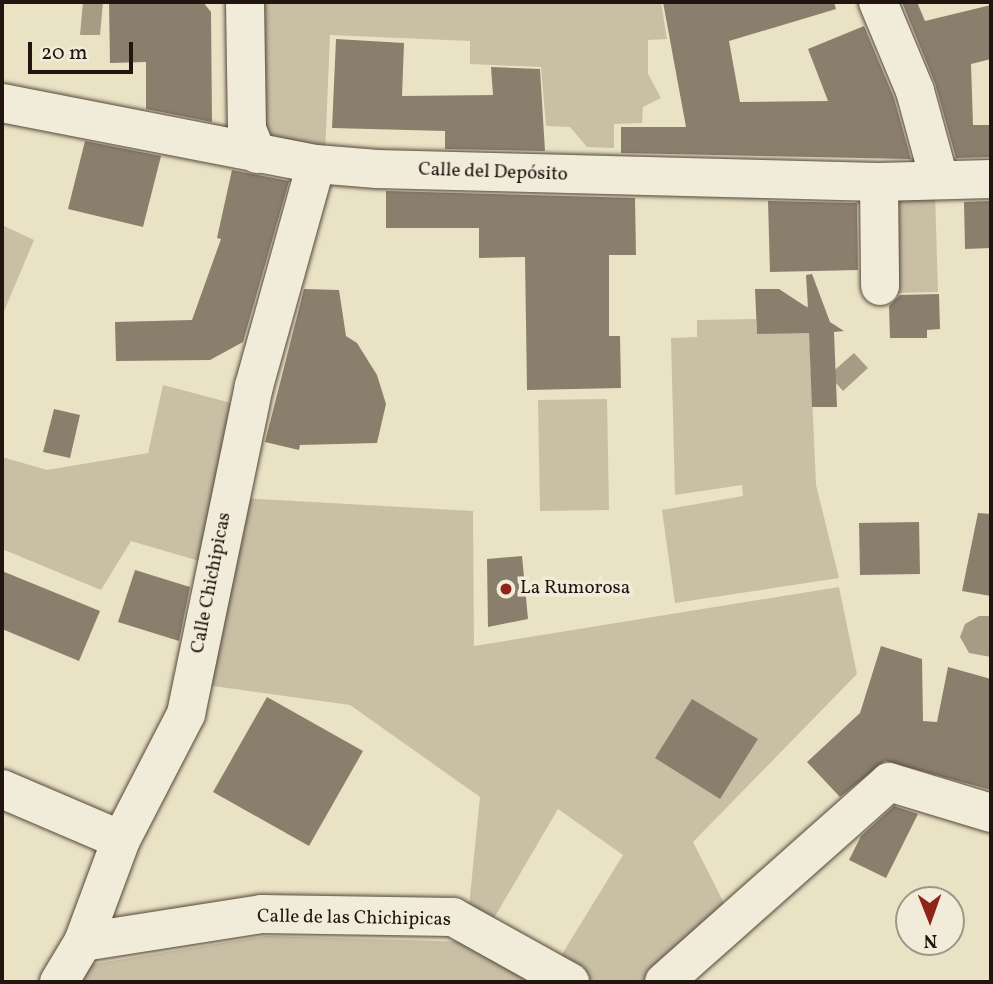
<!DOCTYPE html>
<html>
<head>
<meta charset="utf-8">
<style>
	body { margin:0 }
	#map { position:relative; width:993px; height:984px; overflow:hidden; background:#eae2c4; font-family:Vollkorn,serif }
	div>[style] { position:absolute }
	.green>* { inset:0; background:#c8bfa5 }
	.water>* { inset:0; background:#a69c86 }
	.building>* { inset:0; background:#8a7f6d }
	.roads { filter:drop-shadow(0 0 2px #54483c) drop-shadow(0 0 2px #54483c) }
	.minor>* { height:38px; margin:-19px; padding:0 19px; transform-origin:19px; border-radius:19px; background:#f1ecd9 }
	.dots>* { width:19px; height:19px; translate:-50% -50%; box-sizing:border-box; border:4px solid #f1ecd9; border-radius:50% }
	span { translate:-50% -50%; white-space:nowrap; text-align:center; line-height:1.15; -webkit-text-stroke:7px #f1ecd9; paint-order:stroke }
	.street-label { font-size:19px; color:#22140f }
	.poi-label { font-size:19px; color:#22140f }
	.left { translate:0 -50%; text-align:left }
	.frame { position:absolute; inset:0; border:4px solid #22140f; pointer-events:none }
	.north { position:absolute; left:895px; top:886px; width:70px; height:70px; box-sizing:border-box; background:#f1ecd9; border:2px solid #9e9688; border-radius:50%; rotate:179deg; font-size:19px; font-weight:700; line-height:28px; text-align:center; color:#22140f }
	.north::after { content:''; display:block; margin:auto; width:24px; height:32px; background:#8f2418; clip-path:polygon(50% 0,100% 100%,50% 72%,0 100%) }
	.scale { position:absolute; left:28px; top:42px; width:105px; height:32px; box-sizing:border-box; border:4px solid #22140f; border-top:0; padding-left:9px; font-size:21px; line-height:24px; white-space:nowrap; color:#22140f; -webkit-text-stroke:5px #f1ecd9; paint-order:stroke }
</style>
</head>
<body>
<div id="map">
	<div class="green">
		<div style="clip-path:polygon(261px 2px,661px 2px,667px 39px,648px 40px,648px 74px,661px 98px,643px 107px,642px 123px,614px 124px,614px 148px,587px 147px,570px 127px,546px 126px,541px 67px,470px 64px,470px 41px,330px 35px,325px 154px,266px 139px)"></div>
		<div style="clip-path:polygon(935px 193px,938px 292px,890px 293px,889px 195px)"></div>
		<div style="clip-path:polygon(2px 225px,34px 240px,2px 316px)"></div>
		<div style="clip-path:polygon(788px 306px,808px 306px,816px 485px,839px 578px,675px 603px,662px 510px,743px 496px,742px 485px,675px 495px,671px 338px,697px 337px,697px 320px,756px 319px,757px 334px,788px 333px)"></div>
		<div style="clip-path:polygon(163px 385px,235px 404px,225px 497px,473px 511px,474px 646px,839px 587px,857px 674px,693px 842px,730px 915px,656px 982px,589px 982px,556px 964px,623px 855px,558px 809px,494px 918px,469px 906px,480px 797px,350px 705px,206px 685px,230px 570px,131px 541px,101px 590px,2px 549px,2px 457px,47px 470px,148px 453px)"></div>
		<div style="clip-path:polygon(607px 399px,609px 510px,540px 511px,538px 400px)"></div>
		<div style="clip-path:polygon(266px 936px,471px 942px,546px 982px,78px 982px,87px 965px)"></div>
	</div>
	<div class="water">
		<div style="clip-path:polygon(83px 2px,103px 2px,100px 35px,80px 35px)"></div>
		<div style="clip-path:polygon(854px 353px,868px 368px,843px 391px,829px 375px)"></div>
		<div style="clip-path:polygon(979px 616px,991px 616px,991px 657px,969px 653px,960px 637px,965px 624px)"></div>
	</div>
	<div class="building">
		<div style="clip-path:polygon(109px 2px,203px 2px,211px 12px,212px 122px,146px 109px,146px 62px,110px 63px)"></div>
		<div style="clip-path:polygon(663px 2px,834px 2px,836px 9px,729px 41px,740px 102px,828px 101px,808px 49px,864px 26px,894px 98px,911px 159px,621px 153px,621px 127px,686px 127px)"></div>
		<div style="clip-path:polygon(902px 2px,917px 2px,925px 21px,991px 5px,991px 59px,971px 64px,973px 125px,991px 125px,991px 157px,956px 158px,935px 83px)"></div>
		<div style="clip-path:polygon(336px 39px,404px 43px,402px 96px,493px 95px,491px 67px,540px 69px,545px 151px,445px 149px,445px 131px,332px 128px)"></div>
		<div style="clip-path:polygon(85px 141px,161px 156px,143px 227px,68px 209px)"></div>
		<div style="clip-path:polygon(232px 170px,289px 181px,243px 342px,210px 360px,116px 361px,115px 322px,192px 320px,221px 239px,217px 238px)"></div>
		<div style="clip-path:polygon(386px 191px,635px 198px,636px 255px,609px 255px,609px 336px,620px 336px,621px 388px,527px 390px,525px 257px,479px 258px,479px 228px,386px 228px)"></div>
		<div style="clip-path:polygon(768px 201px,857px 203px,858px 270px,770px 272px)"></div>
		<div style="clip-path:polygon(991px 201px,991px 248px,965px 249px,964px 202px)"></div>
		<div style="clip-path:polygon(812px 274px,830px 322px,844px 331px,834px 332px,837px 407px,812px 407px,809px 333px,757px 334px,755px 289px,779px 289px,808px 308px,806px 275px)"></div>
		<div style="clip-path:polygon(304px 289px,339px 290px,346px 336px,357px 343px,377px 375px,386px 404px,377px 443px,300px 445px,299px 450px,265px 442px)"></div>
		<div style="clip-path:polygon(939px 294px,940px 329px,927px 330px,927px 338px,890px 338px,889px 306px,900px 295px)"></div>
		<div style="clip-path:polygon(54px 409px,80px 415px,70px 458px,43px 452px)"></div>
		<div style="clip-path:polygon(978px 513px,991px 514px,991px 596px,962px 591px)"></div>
		<div style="clip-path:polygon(919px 522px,920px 574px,860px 575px,859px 523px)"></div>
		<div style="clip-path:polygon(522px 556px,528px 619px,488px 627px,487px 559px)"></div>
		<div style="clip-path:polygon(135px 570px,190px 587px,179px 641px,118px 622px)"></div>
		<div style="clip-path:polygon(2px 571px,100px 611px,79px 661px,2px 629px)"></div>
		<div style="clip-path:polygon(881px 646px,922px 659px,923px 721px,937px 722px,948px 667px,991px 679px,991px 790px,885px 761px,840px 797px,807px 762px,860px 713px)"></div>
		<div style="clip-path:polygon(267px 697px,363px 751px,309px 846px,213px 792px)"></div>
		<div style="clip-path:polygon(692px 699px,758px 739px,720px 799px,655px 758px)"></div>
		<div style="clip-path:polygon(894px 806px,918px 814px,886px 878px,849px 860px,861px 836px)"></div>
	</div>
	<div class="roads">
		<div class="minor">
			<div style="left:245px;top:2px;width:127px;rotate:89.1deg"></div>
			<div style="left:247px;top:129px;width:27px;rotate:68deg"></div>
			<div style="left:878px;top:2px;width:96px;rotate:67.4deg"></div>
			<div style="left:915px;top:91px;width:91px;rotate:74.7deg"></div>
			<div style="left:2px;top:103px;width:320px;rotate:11deg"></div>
			<div style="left:316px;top:164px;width:61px;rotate:4.7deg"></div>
			<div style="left:377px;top:169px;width:502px;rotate:1.48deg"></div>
			<div style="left:879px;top:182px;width:112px;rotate:-1.5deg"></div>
			<div style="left:879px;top:182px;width:104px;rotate:89.4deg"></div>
			<div style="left:2px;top:789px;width:129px;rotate:23.2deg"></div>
			<div style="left:83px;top:942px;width:181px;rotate:-8.9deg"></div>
			<div style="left:262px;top:914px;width:191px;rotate:0.9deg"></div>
			<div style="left:453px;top:917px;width:134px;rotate:29.1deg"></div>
			<div style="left:59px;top:982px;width:47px;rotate:-59deg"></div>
			<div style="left:83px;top:942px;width:109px;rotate:-69.6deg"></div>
			<div style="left:121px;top:840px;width:142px;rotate:-62.7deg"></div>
			<div style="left:186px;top:714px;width:335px;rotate:-78.3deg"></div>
			<div style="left:254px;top:386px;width:230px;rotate:-74.4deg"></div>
			<div style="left:664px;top:982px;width:301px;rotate:-41.6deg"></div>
			<div style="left:889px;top:782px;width:107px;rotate:16.9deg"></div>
		</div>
	</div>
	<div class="dots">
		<div style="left:506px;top:589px;background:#8f2418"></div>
	</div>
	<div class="street-label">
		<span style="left:493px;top:173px;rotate:2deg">Calle del Depósito</span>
		<span style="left:212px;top:583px;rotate:-79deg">Calle Chichipicas</span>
		<span style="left:354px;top:919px;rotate:1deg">Calle de las Chichipicas</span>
	</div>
	<div class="poi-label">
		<span class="left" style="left:520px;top:589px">La Rumorosa</span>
	</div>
	<div class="frame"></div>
	<div class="north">N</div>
	<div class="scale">20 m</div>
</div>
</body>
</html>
